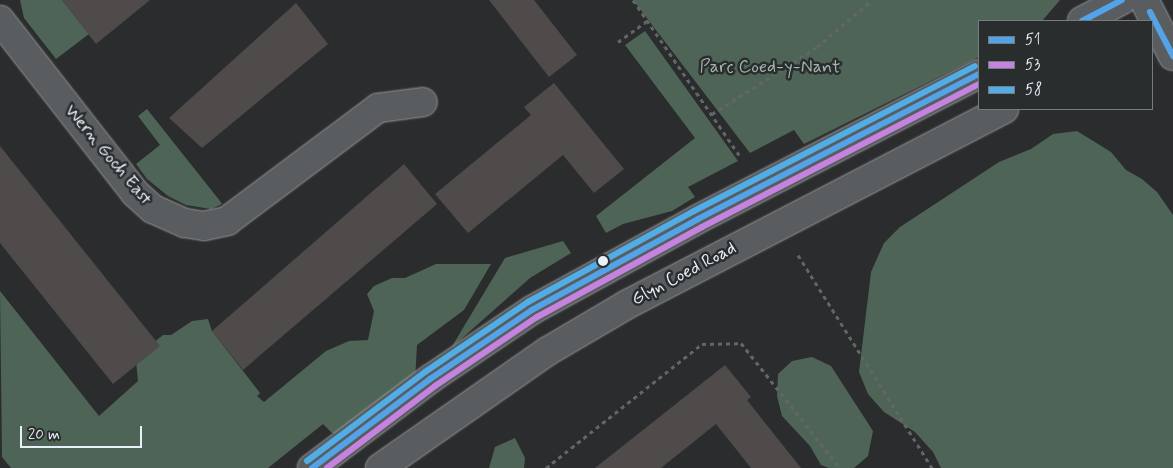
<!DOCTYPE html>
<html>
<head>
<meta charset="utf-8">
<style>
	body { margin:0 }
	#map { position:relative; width:1173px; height:468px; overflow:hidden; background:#2b2c2d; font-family:Mynerve,sans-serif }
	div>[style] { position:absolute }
	.green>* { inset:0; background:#4e6456 }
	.building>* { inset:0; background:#4f4b4b }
	.path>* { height:3px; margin-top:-1.5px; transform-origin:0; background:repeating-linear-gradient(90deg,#636566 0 4px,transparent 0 8px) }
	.roads { filter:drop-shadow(0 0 1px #96989a) drop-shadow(0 0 1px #96989a) }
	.minor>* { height:28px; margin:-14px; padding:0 14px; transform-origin:14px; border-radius:14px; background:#5a5d60 }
	.tertiary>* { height:28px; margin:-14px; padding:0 14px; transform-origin:14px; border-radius:14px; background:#5a5d60 }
	.bus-1>* { height:6px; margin:-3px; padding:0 3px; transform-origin:3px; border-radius:3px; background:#53a3e8 }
	.bus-2>* { height:6px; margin:-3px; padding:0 3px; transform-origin:3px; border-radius:3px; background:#c483df }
	.bus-3>* { height:6px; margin:-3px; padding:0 3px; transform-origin:3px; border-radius:3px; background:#50ade5 }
	.dots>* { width:14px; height:14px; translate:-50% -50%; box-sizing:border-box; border:2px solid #2a2d2e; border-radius:50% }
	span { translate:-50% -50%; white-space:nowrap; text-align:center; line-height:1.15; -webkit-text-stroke:5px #2a2d2e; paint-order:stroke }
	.park-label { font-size:18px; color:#a5b6b2 }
	.street-label { font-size:18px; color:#e8f1f8 }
	.legend { position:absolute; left:978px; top:20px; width:175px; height:90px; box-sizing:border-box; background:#2a2d2e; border:1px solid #767b7f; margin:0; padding:6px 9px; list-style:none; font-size:15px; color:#e8f1f8 }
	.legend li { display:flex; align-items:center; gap:10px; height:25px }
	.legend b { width:25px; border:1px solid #767b7f }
	.scale { position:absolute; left:20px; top:426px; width:122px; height:22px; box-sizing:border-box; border:2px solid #e8f1f8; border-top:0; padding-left:6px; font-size:15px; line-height:18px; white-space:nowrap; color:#e8f1f8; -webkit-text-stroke:4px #2a2d2e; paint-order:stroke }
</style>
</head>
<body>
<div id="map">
	<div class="green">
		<div style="clip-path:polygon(20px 0,62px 0,89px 34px,56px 59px,24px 18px)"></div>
		<div style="clip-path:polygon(633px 0,1060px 0,1042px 21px,979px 21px,979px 57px,804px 144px,794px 130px,750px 153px)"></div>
		<div style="clip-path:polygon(645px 31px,738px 161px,688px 187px,695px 197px,672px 211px,623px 224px,606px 233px,596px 216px,695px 138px,625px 45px)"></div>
		<div style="clip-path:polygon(147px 109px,220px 201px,222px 204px,211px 209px,186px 205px,168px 196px,147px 179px,136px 164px,160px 145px,138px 116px)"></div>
		<div style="clip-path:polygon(1077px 131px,1111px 152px,1126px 170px,1142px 179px,1157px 192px,1173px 215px,1173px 468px,941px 468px,933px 452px,915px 432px,884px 412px,868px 394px,859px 372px,871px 272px,884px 243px,900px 227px,999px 162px,1031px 149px,1053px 134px)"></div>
		<div style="clip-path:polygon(563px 241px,571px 253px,530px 278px,451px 348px,505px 258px)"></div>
		<div style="clip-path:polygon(436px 264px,491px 264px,464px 310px,417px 345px,415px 382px,358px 437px,332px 433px,323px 424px,268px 468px,11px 468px,2px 457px,0 291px,99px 416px,138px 381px,136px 361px,142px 352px,163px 335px,171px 335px,192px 321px,208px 319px,212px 331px,260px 393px,257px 396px,264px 402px,326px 351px,349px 341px,368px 340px,374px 311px,367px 294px,374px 286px,392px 278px,405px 278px)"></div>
		<div style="clip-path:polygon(812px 357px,831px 366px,873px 431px,868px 456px,854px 468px,829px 468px,821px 465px,810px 446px,782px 416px,777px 396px,778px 374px,792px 361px)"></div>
		<div style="clip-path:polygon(515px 438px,525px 458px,524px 468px,489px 468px,495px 447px)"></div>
	</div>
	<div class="building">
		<div style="clip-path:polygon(62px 0,150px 0,96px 44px)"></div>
		<div style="clip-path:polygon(489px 0,534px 0,577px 55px,549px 77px)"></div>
		<div style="clip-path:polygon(296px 3px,328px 44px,202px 148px,169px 118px)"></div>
		<div style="clip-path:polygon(554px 83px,624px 169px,594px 193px,563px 155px,468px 233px,435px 194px,531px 115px,524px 107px)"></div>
		<div style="clip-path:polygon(0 146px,160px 346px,113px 384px,0 243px)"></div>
		<div style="clip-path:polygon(404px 164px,437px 204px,243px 370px,212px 331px)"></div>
		<div style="clip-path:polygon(725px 365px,751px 397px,747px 400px,801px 468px,751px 468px,716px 424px,661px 468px,595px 468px)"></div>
	</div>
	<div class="path">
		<div style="left:633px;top:0;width:191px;rotate:55.6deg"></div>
		<div style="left:618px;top:42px;width:37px;rotate:-36deg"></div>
		<div style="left:712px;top:114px;width:125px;rotate:-32.5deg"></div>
		<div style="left:817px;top:47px;width:72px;rotate:-40.5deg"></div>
		<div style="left:798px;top:255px;width:252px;rotate:57.8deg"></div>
		<div style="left:546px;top:468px;width:199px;rotate:-38.5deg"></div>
		<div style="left:702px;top:344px;width:39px;rotate:-1deg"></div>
		<div style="left:741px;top:343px;width:159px;rotate:51.6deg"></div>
	</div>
	<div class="roads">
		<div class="minor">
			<div style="left:0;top:20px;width:219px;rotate:52deg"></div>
			<div style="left:135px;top:193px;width:24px;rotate:42deg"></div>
			<div style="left:153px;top:209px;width:35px;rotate:24deg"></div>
			<div style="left:185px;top:223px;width:19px;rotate:9deg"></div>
			<div style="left:204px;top:226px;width:24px;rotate:-12deg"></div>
			<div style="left:227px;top:221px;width:189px;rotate:-36.8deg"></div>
			<div style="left:378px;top:108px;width:45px;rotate:-7.6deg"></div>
		</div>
		<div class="tertiary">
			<div style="left:1144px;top:0;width:63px;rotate:62.6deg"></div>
			<div style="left:1082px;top:21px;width:45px;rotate:-27.7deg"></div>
			<div style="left:312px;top:468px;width:148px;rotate:-37deg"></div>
			<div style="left:430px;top:379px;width:123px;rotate:-34.1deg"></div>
			<div style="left:532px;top:310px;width:189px;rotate:-28.7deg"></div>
			<div style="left:698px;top:219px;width:316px;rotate:-27.3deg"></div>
			<div style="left:380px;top:468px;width:205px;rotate:-34.9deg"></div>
			<div style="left:548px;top:351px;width:91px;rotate:-30.5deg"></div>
			<div style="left:626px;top:305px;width:426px;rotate:-27.4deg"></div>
		</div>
	</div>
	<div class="bus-1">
		<div style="left:1150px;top:12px;width:50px;rotate:62.4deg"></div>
		<div style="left:1082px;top:21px;width:45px;rotate:-27.7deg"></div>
		<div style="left:312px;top:468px;width:148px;rotate:-37deg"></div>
		<div style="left:430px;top:379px;width:123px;rotate:-34.1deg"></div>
		<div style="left:532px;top:310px;width:189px;rotate:-28.7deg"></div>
		<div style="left:698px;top:219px;width:316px;rotate:-27.3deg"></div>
	</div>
	<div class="bus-2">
		<div style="left:327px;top:468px;width:136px;rotate:-37.2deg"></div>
		<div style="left:435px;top:386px;width:123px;rotate:-34.1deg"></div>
		<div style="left:537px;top:317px;width:188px;rotate:-28.6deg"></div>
		<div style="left:702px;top:227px;width:312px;rotate:-27.3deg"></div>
	</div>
	<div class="bus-3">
		<div style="left:307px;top:461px;width:148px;rotate:-37deg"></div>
		<div style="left:425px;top:372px;width:125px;rotate:-34.2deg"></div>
		<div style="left:528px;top:302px;width:189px;rotate:-28.7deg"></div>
		<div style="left:694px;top:211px;width:316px;rotate:-27.3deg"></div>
	</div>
	<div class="dots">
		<div style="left:603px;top:261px;background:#e8f1f8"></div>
	</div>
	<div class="park-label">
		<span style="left:770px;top:67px">Parc Coed-y-Nant</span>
	</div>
	<div class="street-label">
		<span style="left:108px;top:155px;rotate:50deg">Wern Goch East</span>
		<span style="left:684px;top:274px;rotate:-28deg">Glyn Coed Road</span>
	</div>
	<ul class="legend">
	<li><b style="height:6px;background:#53a3e8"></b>51</li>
	<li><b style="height:6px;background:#c483df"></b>53</li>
	<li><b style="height:6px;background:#50ade5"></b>58</li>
	</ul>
	<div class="scale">20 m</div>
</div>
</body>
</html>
